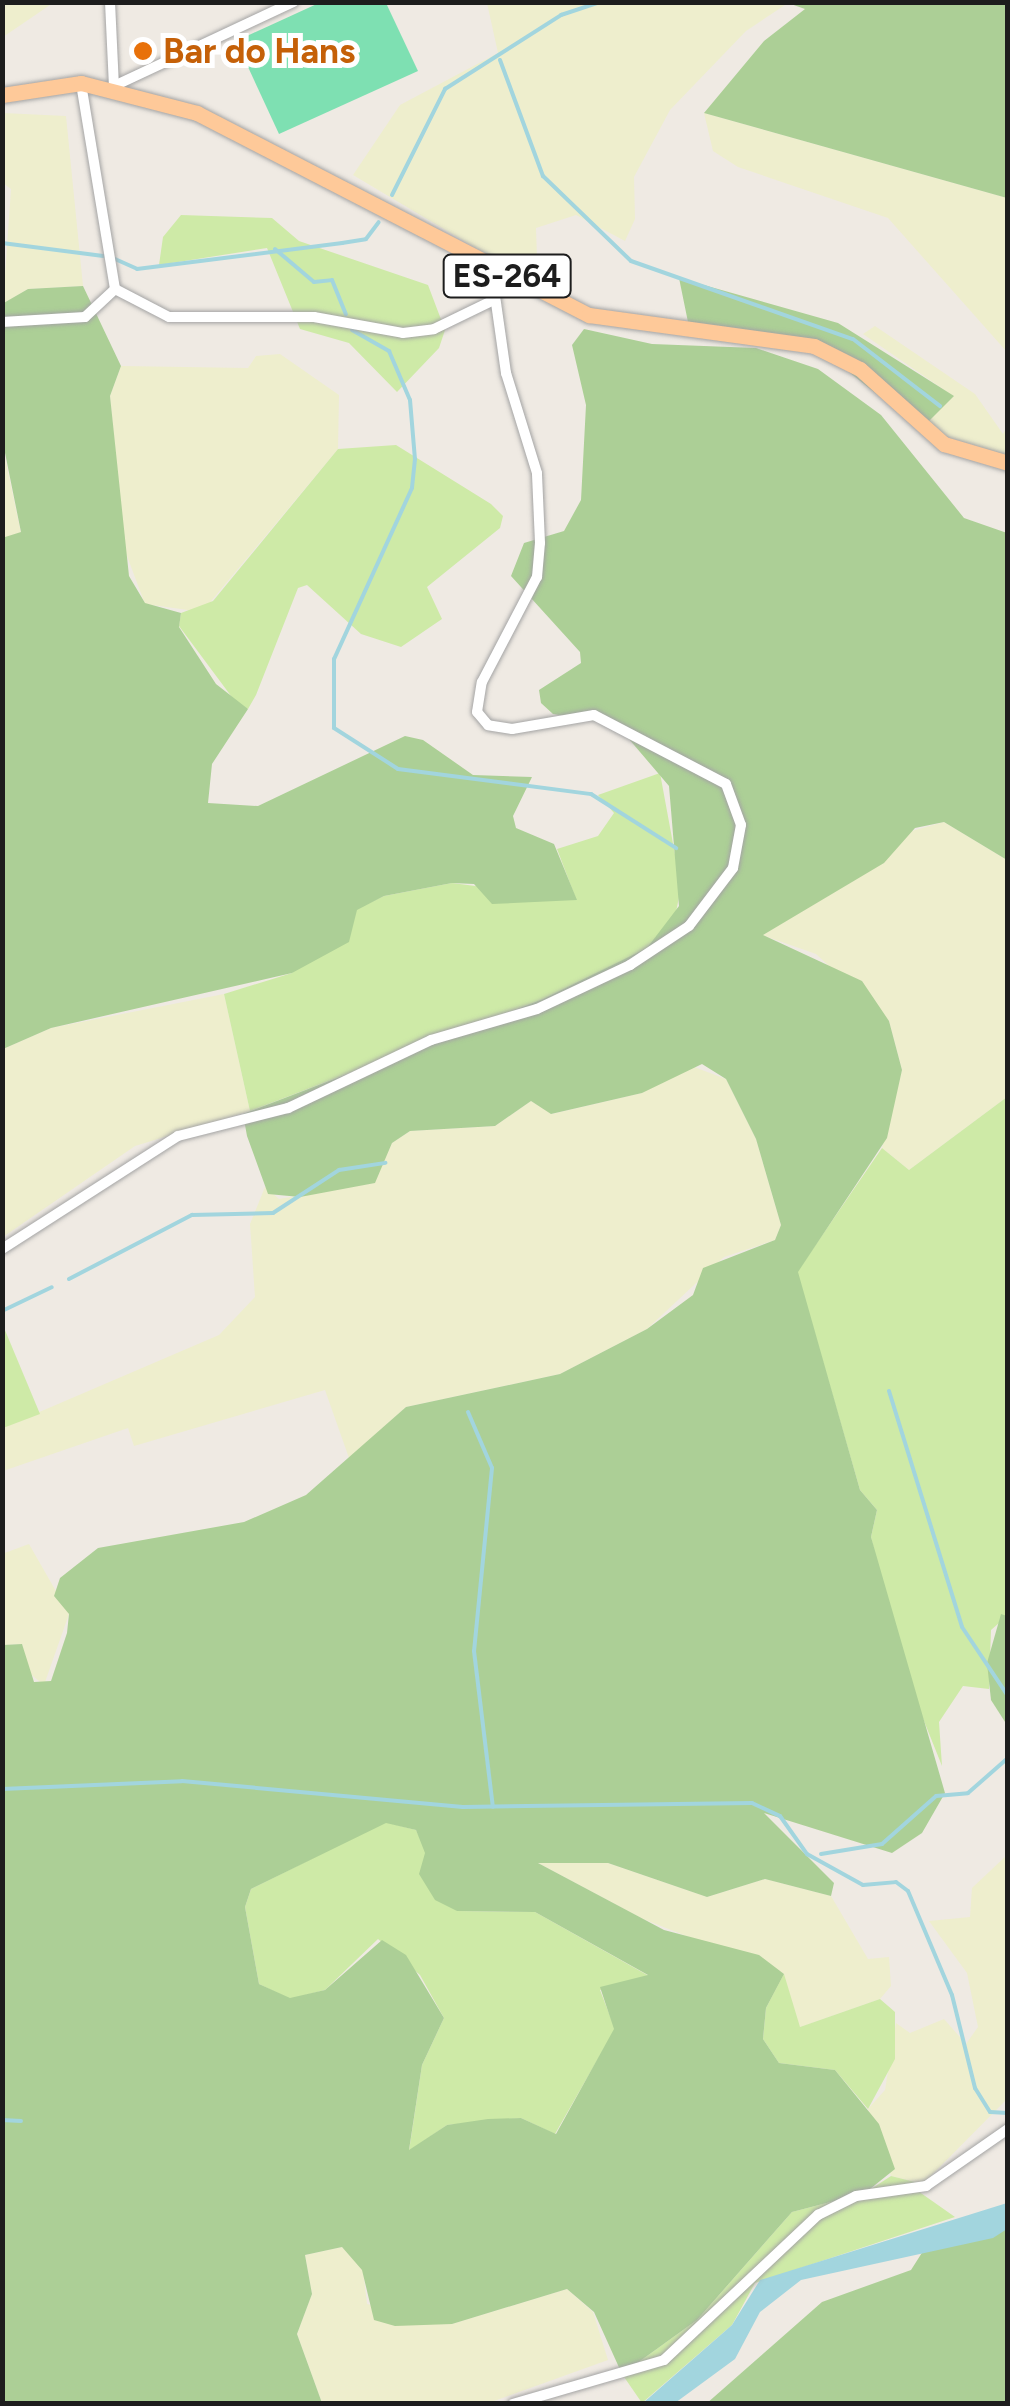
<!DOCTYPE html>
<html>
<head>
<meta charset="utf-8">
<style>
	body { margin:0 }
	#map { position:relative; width:1010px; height:2406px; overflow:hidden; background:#efeae3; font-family:Figtree,sans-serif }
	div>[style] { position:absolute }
	.farmland>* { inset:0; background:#eeeecd }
	.grass>* { inset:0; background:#ceeaa7 }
	.forest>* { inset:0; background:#accf96 }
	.pitch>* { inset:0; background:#7ee0b2 }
	.water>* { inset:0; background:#a2d5de }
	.stream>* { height:4px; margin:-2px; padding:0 2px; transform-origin:2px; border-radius:2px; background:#a2d5de }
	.roads { filter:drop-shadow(0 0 2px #a4a4a4) drop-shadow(0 0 2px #a4a4a4) }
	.street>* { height:10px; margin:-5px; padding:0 5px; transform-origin:5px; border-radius:5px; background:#fff }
	.primary>* { height:15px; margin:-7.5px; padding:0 7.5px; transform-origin:7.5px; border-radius:7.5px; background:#fec999 }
	.dots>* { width:28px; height:28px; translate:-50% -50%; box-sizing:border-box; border:5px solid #fff; border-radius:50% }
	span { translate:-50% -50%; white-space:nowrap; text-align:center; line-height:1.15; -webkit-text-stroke:10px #fff; paint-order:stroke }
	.shield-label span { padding:2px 8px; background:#fff; border:2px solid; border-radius:8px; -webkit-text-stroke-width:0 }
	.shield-label { font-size:32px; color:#1d1d1d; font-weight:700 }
	.food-label { font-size:35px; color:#c56008; font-weight:700 }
	.left { translate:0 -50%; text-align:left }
	.frame { position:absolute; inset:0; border:5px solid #1d1d1d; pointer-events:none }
</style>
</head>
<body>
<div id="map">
	<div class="farmland">
		<div style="clip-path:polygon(3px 2px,50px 3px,50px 5px,3px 37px)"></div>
		<div style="clip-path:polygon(487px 3px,788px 3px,746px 31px,670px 110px,634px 177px,635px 219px,625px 241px,576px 215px,536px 228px,538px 285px,353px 175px,400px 105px,498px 53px)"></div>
		<div style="clip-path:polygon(3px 113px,66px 116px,83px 286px,28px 289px,3px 304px,11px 189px,3px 183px)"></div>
		<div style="clip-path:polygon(704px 113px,1007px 198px,1007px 352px,888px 218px,738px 167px,713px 151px)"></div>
		<div style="clip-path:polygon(875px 326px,975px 394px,1003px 434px,1007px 427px,1007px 455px,921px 429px,953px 396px,863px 334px)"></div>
		<div style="clip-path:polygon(280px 354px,339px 395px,338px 449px,202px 612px,145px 604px,124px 548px,110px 396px,121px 366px,248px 368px,256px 356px)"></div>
		<div style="clip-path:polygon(2px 443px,21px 533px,3px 538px,2px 538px)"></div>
		<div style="clip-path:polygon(944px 822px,1007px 860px,1007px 1097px,909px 1170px,882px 1148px,902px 1070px,889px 1021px,816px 954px,762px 935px,883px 863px,901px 834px)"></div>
		<div style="clip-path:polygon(224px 994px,250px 1111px,135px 1146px,3px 1237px,3px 1049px,51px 1028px)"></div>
		<div style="clip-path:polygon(686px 1064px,726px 1079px,756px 1139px,781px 1225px,775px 1240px,724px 1257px,647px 1329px,560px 1374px,406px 1407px,349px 1458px,325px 1390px,134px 1446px,128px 1428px,3px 1471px,2px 1428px,219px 1335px,255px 1297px,250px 1224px,265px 1187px,279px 1199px,374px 1183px,392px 1143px,410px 1131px,495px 1126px,531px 1101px,552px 1114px,642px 1093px)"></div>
		<div style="clip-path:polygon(29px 1544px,69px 1614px,44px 1685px,28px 1672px,22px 1644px,3px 1645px,2px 1554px)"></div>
		<div style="clip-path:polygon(1007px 1855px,1007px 2099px,923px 2184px,891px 2176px,868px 2109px,885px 2090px,896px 2023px,910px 2033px,944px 2019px,966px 2044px,978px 2027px,967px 1973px,929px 1921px,970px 1917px,972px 1888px)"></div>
		<div style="clip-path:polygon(542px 1857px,608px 1863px,707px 1897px,765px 1879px,831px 1896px,868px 1959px,889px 1957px,891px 1986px,880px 1999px,800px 2027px,702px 1942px,643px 1919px,538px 1863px)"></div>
		<div style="clip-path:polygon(342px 2247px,363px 2270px,367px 2304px,452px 2324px,567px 2289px,593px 2312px,608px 2360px,494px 2401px,322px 2403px,297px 2334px,312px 2294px,305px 2255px)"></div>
	</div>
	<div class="grass">
		<div style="clip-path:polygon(181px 215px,272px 218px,299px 241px,428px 285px,445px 330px,439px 348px,397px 392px,349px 343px,300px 329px,267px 248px,159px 265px,163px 237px)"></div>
		<div style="clip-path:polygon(396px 445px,491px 504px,503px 516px,500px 528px,427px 587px,442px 619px,401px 647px,361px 634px,307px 585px,298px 588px,256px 695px,248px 709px,237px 704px,179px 626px,181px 613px,213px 601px,338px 449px)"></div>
		<div style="clip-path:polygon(660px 773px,681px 887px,676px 912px,648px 948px,543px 999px,250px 1111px,224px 994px,292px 973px,357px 909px,384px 896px,452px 883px,576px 899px,557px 849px,598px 836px,614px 813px,598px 795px)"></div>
		<div style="clip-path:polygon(1007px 1097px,1007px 1616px,991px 1630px,989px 1689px,963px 1686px,939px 1722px,942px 1766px,902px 1666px,871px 1537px,877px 1510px,860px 1490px,797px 1272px,882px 1148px,909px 1170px)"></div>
		<div style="clip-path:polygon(2px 1323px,40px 1414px,3px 1428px,2px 1428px)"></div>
		<div style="clip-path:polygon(385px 1822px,416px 1830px,457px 1911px,535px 1912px,649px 1976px,600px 1990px,615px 2029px,555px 2134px,521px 2118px,447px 2125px,409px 2151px,422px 2065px,444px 2018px,420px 1975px,378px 1939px,325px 1990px,290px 1999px,259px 1984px,245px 1907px,251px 1889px)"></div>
		<div style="clip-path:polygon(784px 1974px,800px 2027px,880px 1999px,895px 2012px,895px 2059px,868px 2109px,835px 2070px,779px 2063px,763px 2039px,766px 2008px)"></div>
		<div style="clip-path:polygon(891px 2176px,923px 2184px,918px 2191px,955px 2217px,755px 2283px,732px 2325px,642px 2403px,622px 2374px,697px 2320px,792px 2212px,865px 2193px)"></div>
	</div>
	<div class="forest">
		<div style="clip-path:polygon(788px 3px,1007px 3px,1007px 198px,704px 113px,764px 41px,805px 9px)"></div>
		<div style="clip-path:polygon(679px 278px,838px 323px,954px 396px,921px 429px,826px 354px,689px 327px)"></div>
		<div style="clip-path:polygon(83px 286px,121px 366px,110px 396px,129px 576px,145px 603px,181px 613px,179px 627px,216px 684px,248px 709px,212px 764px,208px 803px,258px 806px,405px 736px,423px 740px,473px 775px,532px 777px,513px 816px,516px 828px,554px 844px,577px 900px,492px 904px,474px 884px,452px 883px,384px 896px,357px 910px,349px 942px,292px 973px,51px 1028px,3px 1049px,2px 538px,21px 532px,3px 443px,2px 304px,28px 289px)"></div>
		<div style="clip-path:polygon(evenodd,584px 329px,652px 344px,756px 348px,818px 369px,881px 415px,964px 518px,1007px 533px,1007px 860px,944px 822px,915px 828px,884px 863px,763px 935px,862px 981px,889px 1021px,902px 1070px,887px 1138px,798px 1272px,860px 1490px,877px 1510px,871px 1537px,945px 1793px,922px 1833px,892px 1853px,764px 1813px,834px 1883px,831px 1896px,765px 1879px,707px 1897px,608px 1863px,538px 1863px,664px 1930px,759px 1955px,784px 1974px,766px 2008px,763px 2039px,779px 2063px,835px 2070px,879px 2124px,895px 2169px,865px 2193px,792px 2212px,697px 2320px,622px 2374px,594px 2312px,567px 2289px,452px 2324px,395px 2326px,374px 2320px,362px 2270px,342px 2247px,305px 2255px,312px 2294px,297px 2334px,322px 2403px,3px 2403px,3px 1645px,22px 1644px,34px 1682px,51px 1681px,67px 1633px,69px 1614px,54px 1596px,60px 1578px,98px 1548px,244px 1522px,306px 1495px,406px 1407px,560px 1374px,647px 1329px,693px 1295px,703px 1268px,775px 1240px,781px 1225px,756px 1139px,726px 1079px,702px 1064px,642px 1093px,551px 1114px,531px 1101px,495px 1126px,410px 1131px,392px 1143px,375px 1183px,300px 1197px,268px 1194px,247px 1136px,243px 1114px,543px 999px,647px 948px,679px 906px,669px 786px,617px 725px,553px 714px,541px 703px,539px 690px,581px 663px,580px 652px,511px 576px,524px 543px,564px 531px,581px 500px,586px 405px,572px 345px,584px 329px,386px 1823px,416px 1830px,425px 1853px,419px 1874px,435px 1900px,457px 1911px,535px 1912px,648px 1975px,600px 1987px,614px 2029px,556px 2134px,521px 2118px,488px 2119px,447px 2125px,409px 2150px,422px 2065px,444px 2018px,406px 1955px,382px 1940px,325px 1990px,290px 1998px,259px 1984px,245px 1907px,251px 1889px,386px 1823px)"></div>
		<div style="clip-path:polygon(1001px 1614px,1007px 1616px,1007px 1725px,991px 1700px,987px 1663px)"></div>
		<div style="clip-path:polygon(1007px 2229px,1007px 2403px,706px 2404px,822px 2302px,911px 2270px,925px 2248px)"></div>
	</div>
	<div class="pitch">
		<div style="clip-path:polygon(319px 3px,386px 3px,418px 71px,279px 134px,236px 41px)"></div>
	</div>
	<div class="water">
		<div style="clip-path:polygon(1007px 2203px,1007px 2229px,993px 2238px,801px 2280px,760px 2312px,735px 2359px,675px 2403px,643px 2403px,732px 2325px,760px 2280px)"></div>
	</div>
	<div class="stream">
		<div style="left:500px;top:60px;width:124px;rotate:69.7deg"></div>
		<div style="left:543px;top:176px;width:122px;rotate:44deg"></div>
		<div style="left:631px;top:261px;width:235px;rotate:19.4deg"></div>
		<div style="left:853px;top:339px;width:110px;rotate:37.6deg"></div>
		<div style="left:392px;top:195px;width:119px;rotate:-63.4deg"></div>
		<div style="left:445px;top:89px;width:138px;rotate:-32.5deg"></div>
		<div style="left:561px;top:15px;width:41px;rotate:-18.4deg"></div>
		<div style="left:2px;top:243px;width:102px;rotate:7.3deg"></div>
		<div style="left:275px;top:249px;width:51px;rotate:40.2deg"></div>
		<div style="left:314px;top:282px;width:18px;rotate:-6deg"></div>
		<div style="left:332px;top:280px;width:37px;rotate:68deg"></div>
		<div style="left:115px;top:259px;width:24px;rotate:24deg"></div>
		<div style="left:137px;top:269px;width:207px;rotate:-7.2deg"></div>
		<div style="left:342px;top:243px;width:24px;rotate:-9deg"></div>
		<div style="left:366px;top:239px;width:21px;rotate:-53deg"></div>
		<div style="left:352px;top:330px;width:43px;rotate:29.6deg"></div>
		<div style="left:389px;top:351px;width:53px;rotate:66.8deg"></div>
		<div style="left:410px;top:400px;width:59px;rotate:85.2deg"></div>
		<div style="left:415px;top:459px;width:29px;rotate:96deg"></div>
		<div style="left:412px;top:488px;width:188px;rotate:114.5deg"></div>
		<div style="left:334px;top:659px;width:69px;rotate:90deg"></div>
		<div style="left:334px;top:728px;width:76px;rotate:32.6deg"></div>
		<div style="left:398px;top:769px;width:195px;rotate:7.4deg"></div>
		<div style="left:591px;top:794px;width:101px;rotate:32.4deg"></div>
		<div style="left:69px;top:1279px;width:139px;rotate:-27.5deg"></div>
		<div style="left:192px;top:1215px;width:81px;rotate:-1.4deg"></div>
		<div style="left:273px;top:1213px;width:79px;rotate:-33.1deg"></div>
		<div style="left:339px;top:1170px;width:47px;rotate:-8.7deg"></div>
		<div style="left:2px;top:1311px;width:55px;rotate:-25.6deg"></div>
		<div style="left:889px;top:1391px;width:247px;rotate:72.8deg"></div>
		<div style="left:962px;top:1627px;width:83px;rotate:56.3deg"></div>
		<div style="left:468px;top:1412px;width:61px;rotate:66.8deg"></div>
		<div style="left:492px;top:1468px;width:184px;rotate:95.6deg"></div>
		<div style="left:474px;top:1651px;width:157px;rotate:83.1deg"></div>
		<div style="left:2px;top:1789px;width:180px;rotate:-2.5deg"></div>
		<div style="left:182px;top:1781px;width:282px;rotate:5.3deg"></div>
		<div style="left:463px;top:1807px;width:289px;rotate:-0.8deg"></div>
		<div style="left:752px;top:1803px;width:31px;rotate:25deg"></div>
		<div style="left:780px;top:1816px;width:47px;rotate:54.6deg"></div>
		<div style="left:807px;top:1854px;width:64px;rotate:29deg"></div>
		<div style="left:863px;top:1885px;width:33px;rotate:-5deg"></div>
		<div style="left:896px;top:1882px;width:15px;rotate:37deg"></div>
		<div style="left:908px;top:1891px;width:113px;rotate:67.1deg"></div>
		<div style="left:952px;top:1995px;width:96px;rotate:76.1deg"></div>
		<div style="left:975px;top:2088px;width:28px;rotate:58deg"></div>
		<div style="left:990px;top:2112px;width:18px;rotate:3deg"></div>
		<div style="left:821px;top:1854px;width:62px;rotate:-9.3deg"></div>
		<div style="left:882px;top:1844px;width:72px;rotate:-41.6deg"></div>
		<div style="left:936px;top:1796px;width:32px;rotate:-5deg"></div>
		<div style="left:968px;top:1793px;width:53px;rotate:-41.2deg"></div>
		<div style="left:2px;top:2120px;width:19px;rotate:3deg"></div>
	</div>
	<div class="roads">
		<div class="street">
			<div style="left:110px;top:2px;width:84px;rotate:87.3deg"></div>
			<div style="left:114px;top:86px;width:198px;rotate:-25.1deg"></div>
			<div style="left:115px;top:289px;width:61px;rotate:27.4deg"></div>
			<div style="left:169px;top:317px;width:145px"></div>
			<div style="left:314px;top:317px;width:90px;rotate:10.2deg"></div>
			<div style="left:403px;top:333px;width:31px;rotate:-7deg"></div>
			<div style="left:434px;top:329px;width:67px;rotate:-25.8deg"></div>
			<div style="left:2px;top:322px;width:83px;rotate:-3.4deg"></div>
			<div style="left:85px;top:317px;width:41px;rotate:-43deg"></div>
			<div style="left:115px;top:289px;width:209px;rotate:-99.4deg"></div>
			<div style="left:2px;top:1249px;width:209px;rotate:-32.7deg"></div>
			<div style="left:178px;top:1136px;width:114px;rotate:-14.3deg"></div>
			<div style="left:288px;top:1108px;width:158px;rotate:-25.4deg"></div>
			<div style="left:431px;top:1040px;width:110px;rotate:-16.3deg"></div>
			<div style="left:537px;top:1009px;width:103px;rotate:-25.3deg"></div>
			<div style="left:630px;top:965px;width:71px;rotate:-33.5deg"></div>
			<div style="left:689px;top:926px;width:73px;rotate:-52.8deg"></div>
			<div style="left:733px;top:868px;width:44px;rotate:-79.5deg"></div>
			<div style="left:741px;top:825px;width:44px;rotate:-110.1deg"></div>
			<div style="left:726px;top:784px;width:149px;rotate:-152.4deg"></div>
			<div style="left:594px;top:715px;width:83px;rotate:170.3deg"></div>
			<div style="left:512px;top:729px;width:24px;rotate:-171deg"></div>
			<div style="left:488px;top:725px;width:17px;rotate:-130deg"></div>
			<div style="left:477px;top:712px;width:30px;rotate:-81deg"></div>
			<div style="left:482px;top:682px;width:119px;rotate:-62.4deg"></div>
			<div style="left:537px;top:577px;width:34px;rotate:-85deg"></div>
			<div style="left:540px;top:543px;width:70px;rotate:-92.5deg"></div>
			<div style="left:537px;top:473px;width:105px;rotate:-107.2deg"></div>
			<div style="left:506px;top:373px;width:106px;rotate:-98.1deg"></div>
			<div style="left:513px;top:2404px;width:157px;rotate:-16.2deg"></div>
			<div style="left:664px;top:2360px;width:212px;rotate:-43.3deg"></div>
			<div style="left:818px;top:2215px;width:42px;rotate:-26.6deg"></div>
			<div style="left:856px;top:2196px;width:71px;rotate:-8.1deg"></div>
			<div style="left:926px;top:2186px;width:100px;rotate:-34.8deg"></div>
		</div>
		<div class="primary">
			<div style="left:2px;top:95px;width:80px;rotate:-8.6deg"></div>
			<div style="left:81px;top:83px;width:120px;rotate:14.5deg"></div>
			<div style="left:197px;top:113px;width:441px;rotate:27.3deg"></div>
			<div style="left:589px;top:315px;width:227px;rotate:7.8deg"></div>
			<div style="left:814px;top:346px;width:51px;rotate:26.6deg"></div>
			<div style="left:860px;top:369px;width:113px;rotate:41.8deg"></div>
			<div style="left:944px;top:444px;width:67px;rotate:16.5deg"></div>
		</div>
	</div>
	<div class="dots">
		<div style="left:143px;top:51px;background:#e8710a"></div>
	</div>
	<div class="shield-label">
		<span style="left:507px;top:276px">ES-264</span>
	</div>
	<div class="food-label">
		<span class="left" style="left:163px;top:51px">Bar do Hans</span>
	</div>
	<div class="frame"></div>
</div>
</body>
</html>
